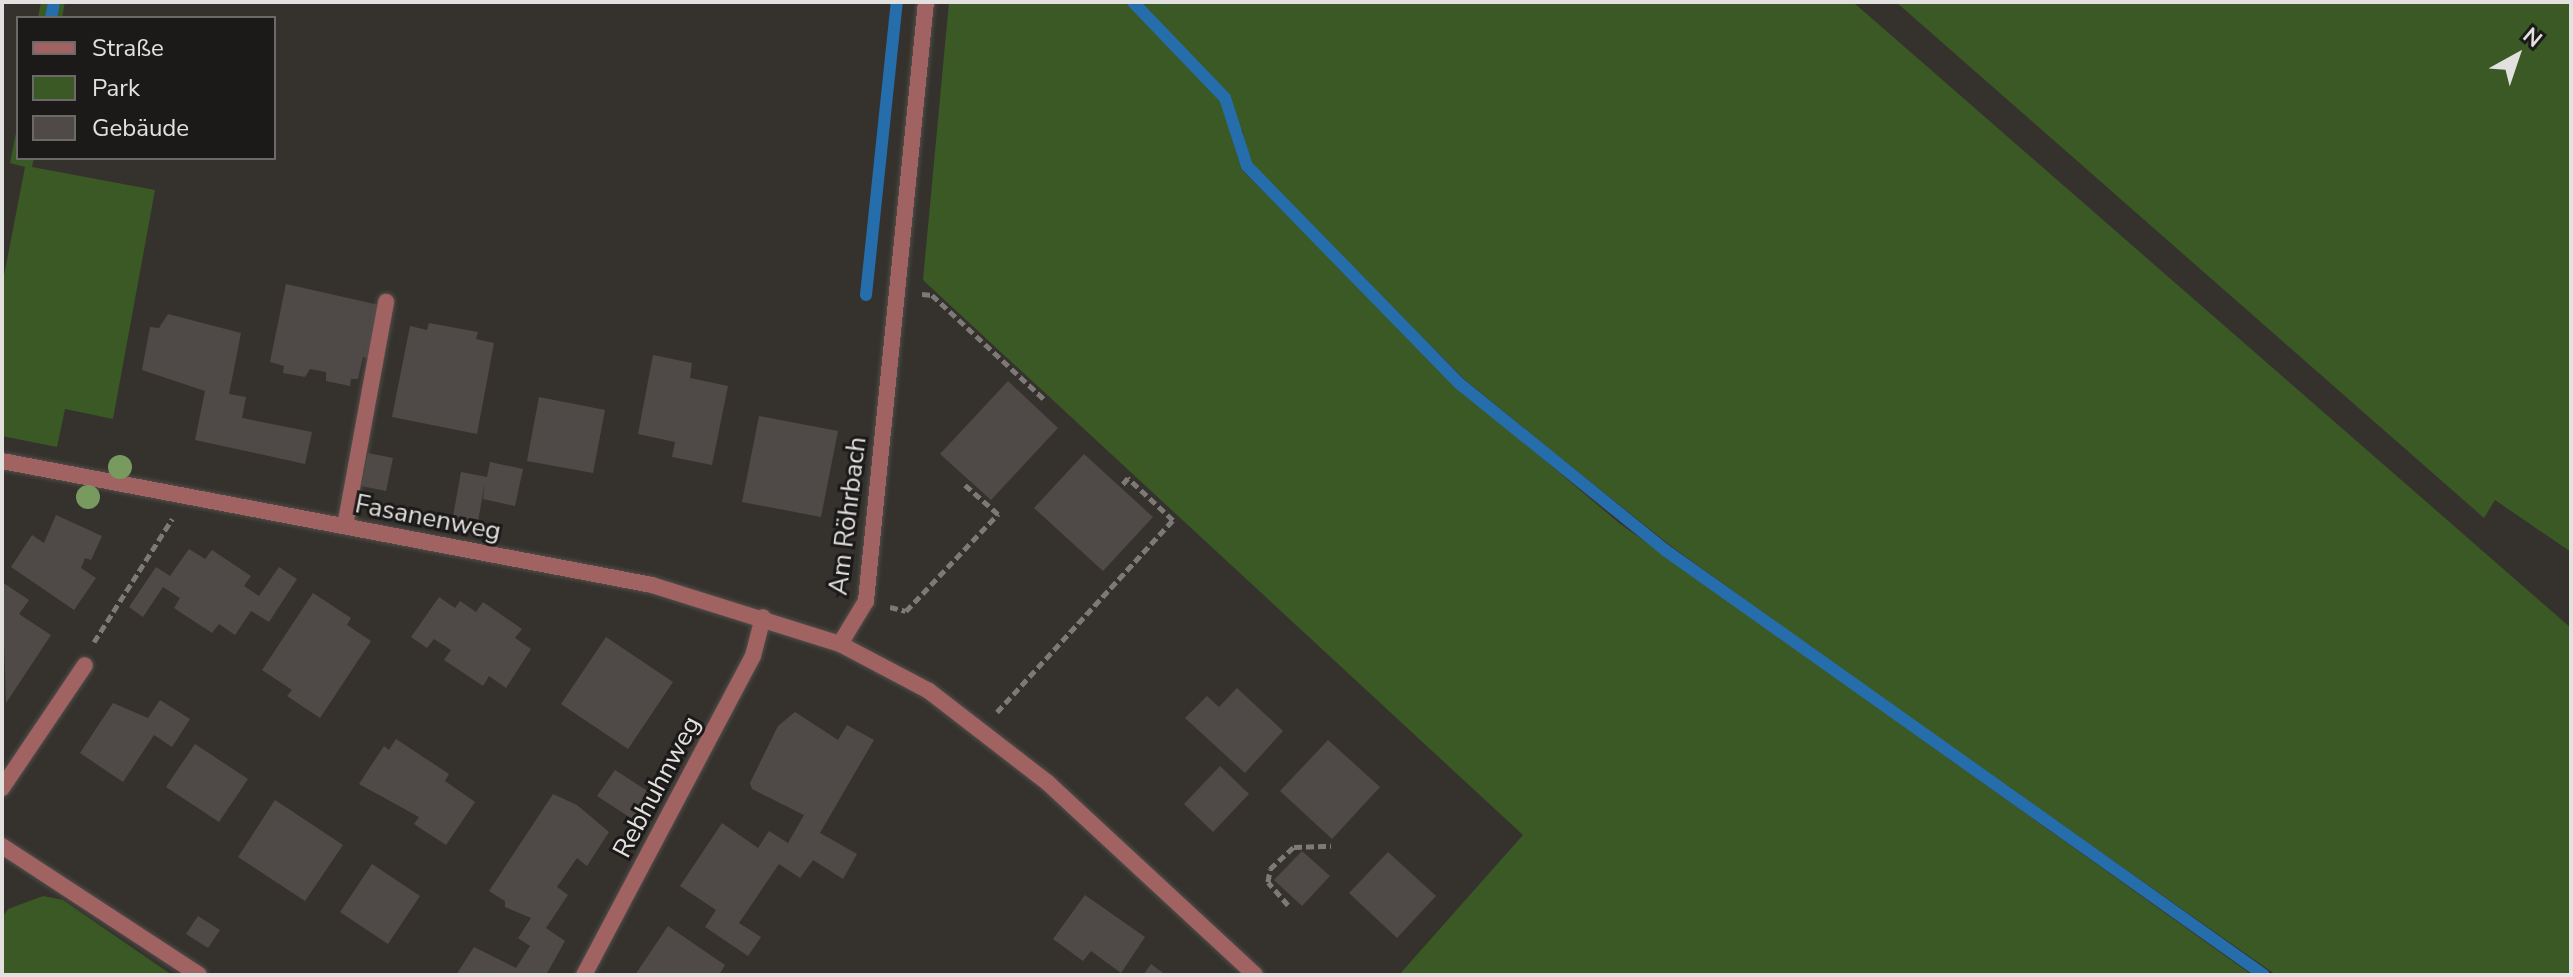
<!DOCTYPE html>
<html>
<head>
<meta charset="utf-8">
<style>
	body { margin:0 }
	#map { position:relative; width:2573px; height:977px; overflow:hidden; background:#35322e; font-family:"Nunito Sans",sans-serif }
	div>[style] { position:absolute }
	.green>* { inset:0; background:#3a5925 }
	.stream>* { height:12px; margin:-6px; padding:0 6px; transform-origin:6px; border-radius:6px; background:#266dac }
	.building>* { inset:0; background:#4f4a47 }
	.path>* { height:5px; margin-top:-2.5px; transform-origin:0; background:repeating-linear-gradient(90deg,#7c7976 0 8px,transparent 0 12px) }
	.roads { filter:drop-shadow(0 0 2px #514e4a) drop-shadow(0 0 2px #514e4a) }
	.lane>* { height:16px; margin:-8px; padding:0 8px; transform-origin:8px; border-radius:8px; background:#a16362 }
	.street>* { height:16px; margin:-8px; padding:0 8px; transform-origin:8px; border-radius:8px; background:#a16362 }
	.trees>* { width:24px; height:24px; margin:-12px; border-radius:50%; background:#789a5f }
	span { translate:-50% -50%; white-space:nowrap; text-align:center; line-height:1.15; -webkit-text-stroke:6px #1b1a19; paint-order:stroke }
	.street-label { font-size:26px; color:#e3e1df }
	.frame { position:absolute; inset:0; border:4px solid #e3e1df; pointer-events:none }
	.legend { position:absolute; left:16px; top:16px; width:260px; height:144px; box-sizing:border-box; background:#1b1a19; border:2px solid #6b6a68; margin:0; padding:10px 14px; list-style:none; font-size:24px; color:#e3e1df }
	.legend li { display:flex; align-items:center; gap:16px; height:40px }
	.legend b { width:40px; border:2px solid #6b6a68 }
	.north { position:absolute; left:2477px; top:16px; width:80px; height:80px; -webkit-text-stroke:6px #1b1a19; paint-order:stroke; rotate:40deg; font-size:22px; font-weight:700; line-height:32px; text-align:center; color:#e3e1df }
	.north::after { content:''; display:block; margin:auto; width:28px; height:36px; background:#e3e1df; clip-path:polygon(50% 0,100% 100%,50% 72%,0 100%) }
</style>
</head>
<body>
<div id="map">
	<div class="green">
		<div style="clip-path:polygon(41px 2px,65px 2px,62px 18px,38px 18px)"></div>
		<div style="clip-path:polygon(949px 2px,1853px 2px,2571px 628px,2571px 975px,2276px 975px,1846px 673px,1667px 543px,1552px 451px,1464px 379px,1250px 164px,1242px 129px,1230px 133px,1242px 170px,1457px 386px,1619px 523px,2252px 975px,1399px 975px,1523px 835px,923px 280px)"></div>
		<div style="clip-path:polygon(1896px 2px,2571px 2px,2571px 552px,2495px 500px,2484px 518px)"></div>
		<div style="clip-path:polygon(18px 123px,18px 158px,34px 158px,32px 167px,155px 190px,113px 419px,65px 409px,57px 447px,2px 436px,2px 286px,25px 167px,10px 163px)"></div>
		<div style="clip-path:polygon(43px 896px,63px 900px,172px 975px,2px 975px,2px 918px,8px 909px)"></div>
	</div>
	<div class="stream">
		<div style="left:1133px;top:2px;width:133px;rotate:46.2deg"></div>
		<div style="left:1225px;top:98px;width:71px;rotate:72.1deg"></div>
		<div style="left:1247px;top:166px;width:305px;rotate:45.7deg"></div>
		<div style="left:1460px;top:384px;width:264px;rotate:39deg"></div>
		<div style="left:1665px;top:550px;width:734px;rotate:35.36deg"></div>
		<div style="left:51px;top:18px;width:16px;rotate:-79deg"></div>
		<div style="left:866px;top:295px;width:295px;rotate:-84deg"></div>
	</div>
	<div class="building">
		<div style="clip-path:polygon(286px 284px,379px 305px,368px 358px,363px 357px,358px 379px,351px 379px,350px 386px,326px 381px,326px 372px,310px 369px,305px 377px,283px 373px,284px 366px,270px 362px)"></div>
		<div style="clip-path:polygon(168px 314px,241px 333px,229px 394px,246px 397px,242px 418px,312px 432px,305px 464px,195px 440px,205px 391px,142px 370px,150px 327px,159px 328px)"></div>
		<div style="clip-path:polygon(429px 323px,478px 332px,476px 339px,494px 343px,477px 434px,392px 417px,410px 326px,427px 330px)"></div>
		<div style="clip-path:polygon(653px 355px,692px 363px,690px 378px,728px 386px,712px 465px,672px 457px,675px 442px,638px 434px)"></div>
		<div style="clip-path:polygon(1008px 381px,1058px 428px,991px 500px,940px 454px)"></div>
		<div style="clip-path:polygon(539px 397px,605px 410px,593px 473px,527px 461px)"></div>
		<div style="clip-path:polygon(759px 416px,838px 431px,821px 517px,742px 502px)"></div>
		<div style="clip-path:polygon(368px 453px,393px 458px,386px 491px,361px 486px)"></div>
		<div style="clip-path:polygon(1084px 454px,1153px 517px,1103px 571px,1034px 508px)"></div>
		<div style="clip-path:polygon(490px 462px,523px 469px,515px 506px,483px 499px,485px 482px,477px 527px,452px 522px,461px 472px,487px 477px)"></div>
		<div style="clip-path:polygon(56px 515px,102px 536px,91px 560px,85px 558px,81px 568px,96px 578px,74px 610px,11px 567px,32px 535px,44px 543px)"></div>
		<div style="clip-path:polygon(189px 549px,205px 559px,212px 550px,251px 576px,244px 586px,259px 596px,279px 567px,297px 579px,269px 622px,251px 611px,235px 635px,219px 624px,212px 633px,174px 608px,180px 598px,163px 587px,143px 617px,129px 607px,156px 567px,170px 576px)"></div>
		<div style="clip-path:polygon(2px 582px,29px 600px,19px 614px,51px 635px,6px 703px)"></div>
		<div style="clip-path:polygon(313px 593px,351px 618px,347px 625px,371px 641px,320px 718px,287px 696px,292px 690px,262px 670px)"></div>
		<div style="clip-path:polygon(439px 597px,455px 608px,460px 601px,476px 612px,483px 602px,522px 629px,515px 638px,531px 649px,506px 688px,489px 676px,483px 686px,444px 660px,451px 650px,434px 639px,427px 648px,411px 637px)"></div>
		<div style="clip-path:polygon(606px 637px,673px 682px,628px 749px,561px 704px)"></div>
		<div style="clip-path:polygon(1237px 688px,1283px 731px,1245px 773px,1185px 718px,1207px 696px,1219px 707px)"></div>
		<div style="clip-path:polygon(160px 700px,190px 719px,172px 747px,154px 735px,123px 782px,80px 753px,113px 703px,148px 718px)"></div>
		<div style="clip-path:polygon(795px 712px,838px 740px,847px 725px,874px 740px,820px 833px,857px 854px,843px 879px,813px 860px,800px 878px,779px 864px,739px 923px,761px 937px,748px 956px,705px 927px,716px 910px,680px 886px,722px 823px,758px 848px,769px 831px,788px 843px,804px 815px,752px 789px,750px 783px,778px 726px)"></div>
		<div style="clip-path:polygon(396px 739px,449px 774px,445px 781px,475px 802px,446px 845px,414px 824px,419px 817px,359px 784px,384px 746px,389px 750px)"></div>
		<div style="clip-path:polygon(1328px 740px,1380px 787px,1332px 839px,1280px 791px)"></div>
		<div style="clip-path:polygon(195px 744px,248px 779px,219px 822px,166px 787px)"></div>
		<div style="clip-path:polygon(1220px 766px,1249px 794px,1213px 832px,1184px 804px)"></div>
		<div style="clip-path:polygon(615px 770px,649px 792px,634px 820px,597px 796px)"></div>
		<div style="clip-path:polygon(553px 794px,577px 805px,609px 832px,587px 866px,577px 858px,557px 887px,568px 895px,546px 928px,565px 941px,546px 975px,456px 975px,474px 947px,516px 968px,530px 946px,518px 938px,531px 918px,505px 907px,505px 901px,489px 891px)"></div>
		<div style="clip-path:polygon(275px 800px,343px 845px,305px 901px,238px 857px)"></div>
		<div style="clip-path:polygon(1302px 851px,1330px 876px,1302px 906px,1274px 880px)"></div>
		<div style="clip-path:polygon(1388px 852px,1436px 896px,1397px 938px,1349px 893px)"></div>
		<div style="clip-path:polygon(372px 864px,420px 896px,388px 944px,340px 912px)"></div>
		<div style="clip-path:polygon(1085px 895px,1145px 937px,1121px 973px,1091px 951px,1083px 961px,1053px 939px)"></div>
		<div style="clip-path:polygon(198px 916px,220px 930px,208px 948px,186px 934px)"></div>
		<div style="clip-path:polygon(668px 926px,725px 965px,719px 975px,635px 975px)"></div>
		<div style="clip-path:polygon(1151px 964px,1166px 975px,1143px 975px)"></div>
	</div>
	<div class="path">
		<div style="left:922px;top:294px;width:10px;rotate:6deg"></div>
		<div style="left:932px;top:295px;width:153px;rotate:42.9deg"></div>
		<div style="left:890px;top:607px;width:16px;rotate:14deg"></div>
		<div style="left:906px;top:611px;width:134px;rotate:-46.5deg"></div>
		<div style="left:998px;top:514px;width:47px;rotate:-138.5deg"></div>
		<div style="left:94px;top:642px;width:146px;rotate:-57.6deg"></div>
		<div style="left:997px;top:712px;width:260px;rotate:-47.5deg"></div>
		<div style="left:1173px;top:520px;width:62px;rotate:-137deg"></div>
		<div style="left:1128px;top:478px;width:11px;rotate:131deg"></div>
		<div style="left:1288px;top:905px;width:30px;rotate:-131deg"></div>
		<div style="left:1268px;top:882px;width:13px;rotate:-81deg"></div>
		<div style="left:1270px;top:869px;width:33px;rotate:-43deg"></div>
		<div style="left:1294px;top:847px;width:37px;rotate:-2deg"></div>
	</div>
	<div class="roads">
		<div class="lane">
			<div style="left:345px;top:526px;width:228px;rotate:-79.6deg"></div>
		</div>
		<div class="street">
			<div style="left:2px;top:461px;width:662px;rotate:10.8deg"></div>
			<div style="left:652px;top:585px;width:197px;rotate:17.4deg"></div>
			<div style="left:840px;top:644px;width:101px;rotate:27.8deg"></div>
			<div style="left:929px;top:691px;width:150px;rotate:37.7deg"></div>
			<div style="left:1048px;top:783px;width:282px;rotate:42.8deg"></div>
			<div style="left:840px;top:644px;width:50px;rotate:-58.8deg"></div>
			<div style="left:866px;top:601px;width:602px;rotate:-84.28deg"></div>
			<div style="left:2px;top:788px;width:148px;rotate:-56deg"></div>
			<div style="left:2px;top:846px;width:235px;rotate:33.2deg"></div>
			<div style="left:584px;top:975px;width:361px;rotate:-62.1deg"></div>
			<div style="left:753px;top:656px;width:40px;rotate:-75.6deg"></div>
		</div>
	</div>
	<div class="trees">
		<div style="left:120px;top:467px"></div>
		<div style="left:88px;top:497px"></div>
	</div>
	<div class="street-label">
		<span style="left:848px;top:516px;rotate:-83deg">Am Röhrbach</span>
		<span style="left:428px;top:518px;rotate:11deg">Fasanenweg</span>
		<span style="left:657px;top:787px;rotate:-62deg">Rebhuhnweg</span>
	</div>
	<div class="frame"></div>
	<ul class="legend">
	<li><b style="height:10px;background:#a16362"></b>Straße</li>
	<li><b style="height:22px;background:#3a5925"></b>Park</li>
	<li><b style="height:22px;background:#4f4a47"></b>Gebäude</li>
	</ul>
	<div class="north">N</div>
</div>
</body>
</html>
